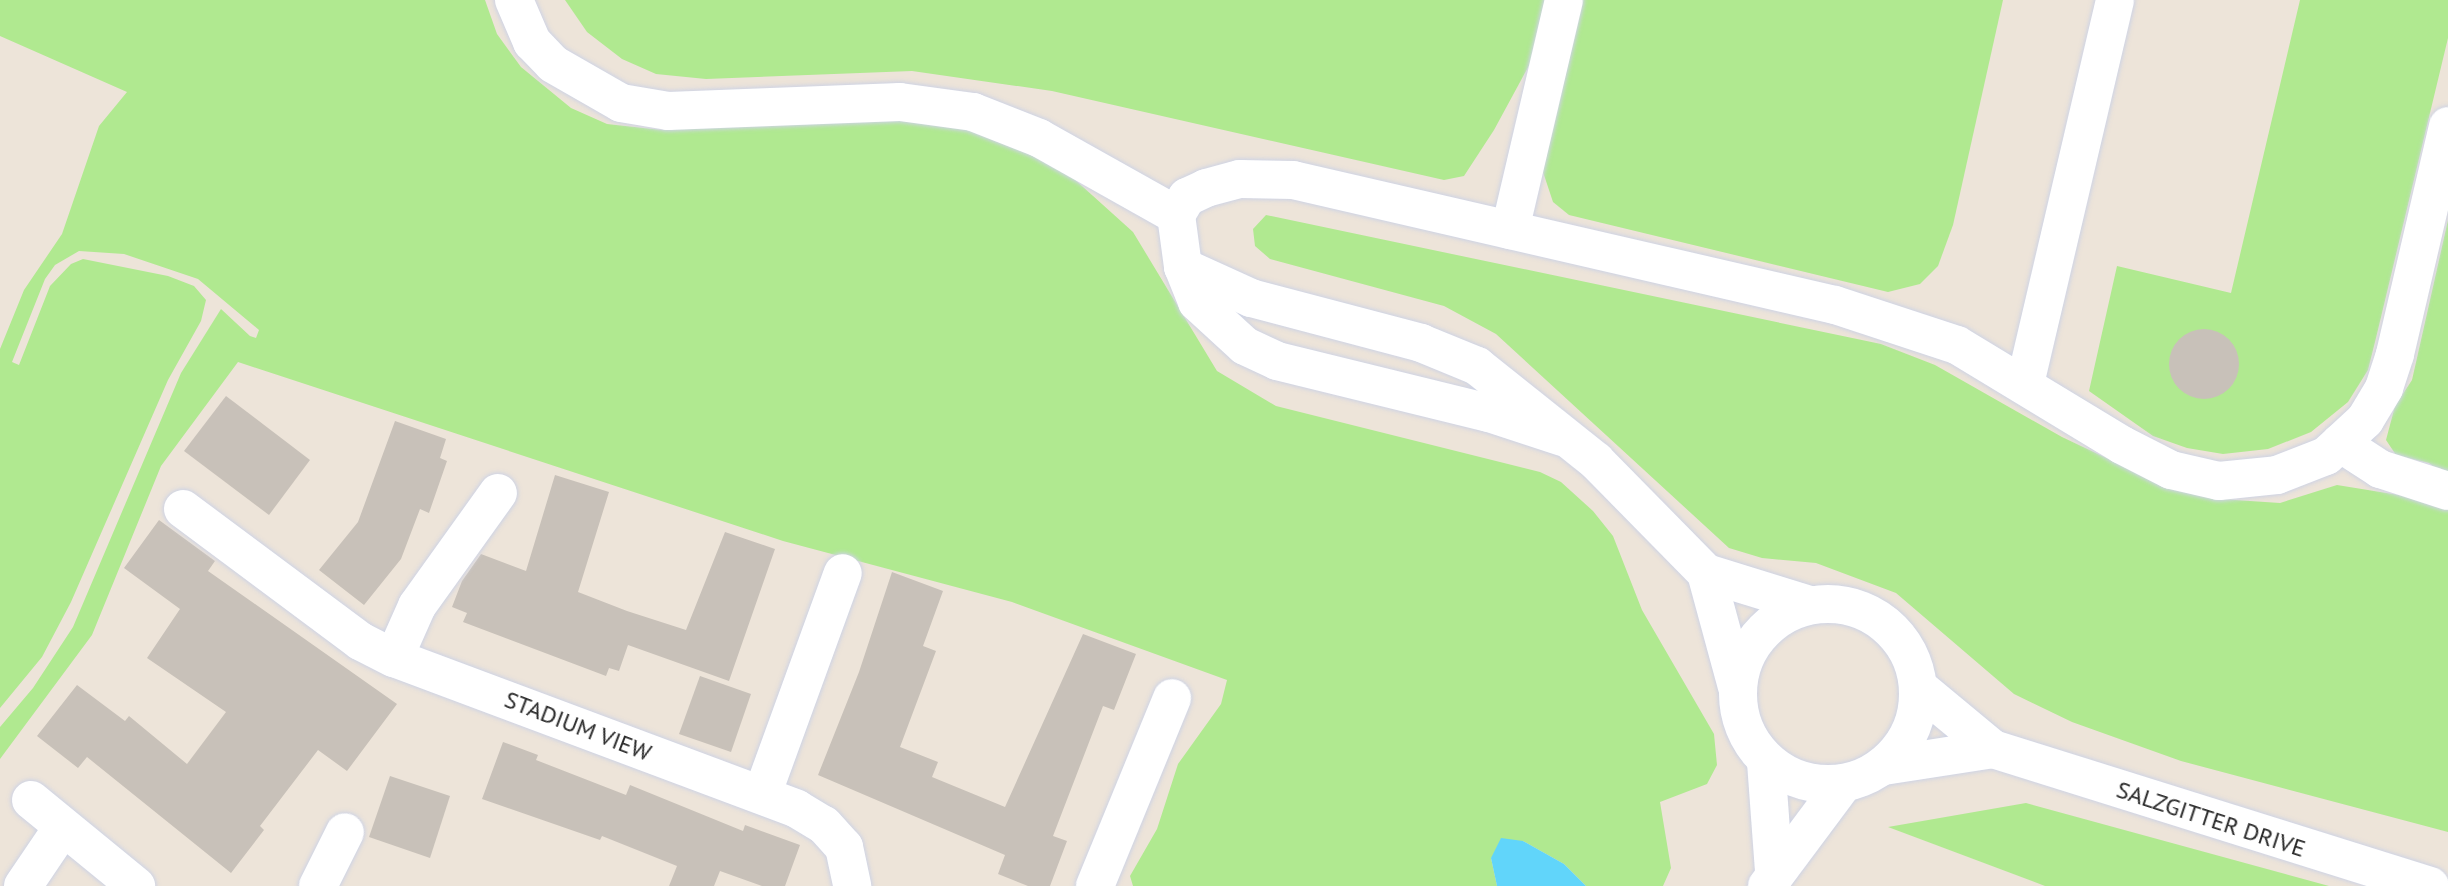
<!DOCTYPE html>
<html>
<head>
<meta charset="utf-8">
<style>
	body { margin:0 }
	#map { position:relative; width:2448px; height:886px; overflow:hidden; background:#ede4d9; font-family:"PT Sans",sans-serif }
	div>[style] { position:absolute }
	.green>* { inset:0; background:#b0e990 }
	.water>* { inset:0; background:#61d5fa }
	.building>* { inset:0; background:#c8c1b9 }
	.round { border-radius:50% }
	.roads { filter:drop-shadow(0 0 2px #ced3e4) drop-shadow(0 0 2px #ced3e4) }
	.minor>* { height:38px; margin:-19px; padding:0 19px; transform-origin:19px; border-radius:19px; background:#fff }
	.minor>.ring { margin:-19px; padding:0; box-sizing:content-box; background:none; border:38px solid #fff; border-radius:50% }
	span { translate:-50% -50%; white-space:nowrap; text-align:center; line-height:1.15; -webkit-text-stroke:7px #fff; paint-order:stroke }
	.street-label { font-size:24px; color:#292929 }
</style>
</head>
<body>
<div id="map">
	<div class="green">
		<div style="clip-path:polygon(0 0,485px 0,497px 34px,521px 67px,571px 108px,607px 124px,662px 130px,889px 109px,1013px 139px,1072px 177px,1133px 232px,1217px 371px,1276px 406px,1540px 472px,1561px 482px,1593px 511px,1613px 536px,1642px 610px,1714px 734px,1717px 765px,1707px 784px,1660px 802px,1671px 868px,1663px 886px,1586px 886px,1564px 864px,1523px 841px,1491px 858px,1497px 886px,1133px 886px,1130px 876px,1157px 829px,1178px 764px,1221px 704px,1227px 680px,1012px 602px,783px 541px,238px 362px,161px 466px,92px 635px,0 759px,0 727px,33px 688px,73px 627px,181px 373px,221px 309px,250px 336px,256px 338px,259px 330px,198px 279px,124px 254px,79px 251px,55px 265px,45px 279px,12px 362px,19px 365px,50px 286px,71px 264px,83px 259px,168px 276px,194px 286px,206px 300px,201px 321px,168px 380px,71px 602px,42px 657px,0 708px,0 349px,24px 290px,62px 234px,99px 126px,127px 92px,0 36px)"></div>
		<div style="clip-path:polygon(565px 0,1553px 0,1545px 36px,1494px 130px,1464px 176px,1444px 180px,1052px 91px,912px 71px,706px 79px,656px 74px,622px 59px,587px 32px)"></div>
		<div style="clip-path:polygon(1573px 0,2003px 0,1953px 225px,1938px 266px,1920px 284px,1888px 292px,1569px 215px,1553px 202px,1541px 166px)"></div>
		<div style="clip-path:polygon(2300px 0,2448px 0,2448px 38px,2376px 338px,2368px 370px,2348px 402px,2311px 432px,2268px 449px,2223px 454px,2187px 448px,2153px 436px,2089px 391px,2117px 266px,2231px 293px)"></div>
		<div style="clip-path:polygon(1266px 215px,1881px 344px,1935px 365px,2062px 437px,2138px 473px,2220px 499px,2280px 503px,2337px 485px,2448px 503px,2448px 832px,2181px 761px,2072px 722px,2014px 694px,1896px 593px,1816px 563px,1762px 558px,1729px 548px,1496px 334px,1444px 306px,1270px 259px,1255px 246px,1253px 229px)"></div>
		<div style="clip-path:polygon(2448px 220px,2448px 479px,2429px 463px,2396px 455px,2386px 440px,2395px 406px,2412px 380px)"></div>
		<div style="clip-path:polygon(2026px 803px,2329px 886px,2045px 886px,1888px 827px)"></div>
	</div>
	<div class="water">
		<div style="clip-path:polygon(1501px 838px,1523px 841px,1564px 864px,1586px 886px,1497px 886px,1491px 858px)"></div>
	</div>
	<div class="building">
		<div class="round" style="left:2169px;top:329px;width:70px;height:70px"></div>
		<div style="clip-path:polygon(226px 396px,310px 460px,269px 515px,184px 451px)"></div>
		<div style="clip-path:polygon(395px 421px,446px 439px,440px 458px,447px 461px,429px 513px,420px 509px,401px 559px,364px 605px,319px 570px,358px 522px)"></div>
		<div style="clip-path:polygon(555px 475px,609px 492px,578px 592px,627px 611px,686px 630px,725px 532px,775px 549px,729px 681px,628px 645px,619px 671px,609px 668px,606px 676px,463px 622px,467px 613px,452px 607px,462px 581px,481px 554px,526px 571px)"></div>
		<div style="clip-path:polygon(159px 520px,215px 561px,208px 571px,397px 704px,347px 771px,318px 750px,260px 826px,264px 830px,231px 873px,87px 757px,78px 768px,37px 736px,77px 685px,125px 721px,129px 716px,187px 764px,226px 712px,147px 658px,180px 609px,124px 568px)"></div>
		<div style="clip-path:polygon(892px 572px,943px 591px,923px 646px,936px 651px,900px 747px,938px 762px,932px 777px,1005px 807px,1083px 634px,1136px 654px,1114px 710px,1103px 706px,1053px 836px,1067px 841px,1050px 886px,1028px 886px,998px 874px,1005px 855px,818px 775px,859px 672px)"></div>
		<div style="clip-path:polygon(700px 676px,751px 694px,731px 752px,679px 734px)"></div>
		<div style="clip-path:polygon(503px 742px,538px 755px,536px 760px,626px 795px,630px 785px,743px 831px,745px 825px,800px 845px,785px 886px,762px 886px,720px 871px,714px 886px,669px 886px,677px 866px,602px 836px,600px 840px,482px 799px)"></div>
		<div style="clip-path:polygon(390px 776px,450px 796px,430px 858px,369px 837px)"></div>
	</div>
	<div class="roads">
		<div class="minor">
			<div style="left:514px;top:0;width:46px;rotate:66.8deg"></div>
			<div style="left:532px;top:42px;width:30px;rotate:46deg"></div>
			<div style="left:553px;top:64px;width:78px;rotate:29.8deg"></div>
			<div style="left:621px;top:103px;width:48px;rotate:9.7deg"></div>
			<div style="left:668px;top:111px;width:232px;rotate:-2.2deg"></div>
			<div style="left:900px;top:102px;width:74px;rotate:7.8deg"></div>
			<div style="left:973px;top:112px;width:71px;rotate:21.5deg"></div>
			<div style="left:1039px;top:138px;width:157px;rotate:29.3deg"></div>
			<div style="left:1176px;top:215px;width:52px;rotate:82.3deg"></div>
			<div style="left:1183px;top:267px;width:38px;rotate:68deg"></div>
			<div style="left:1197px;top:302px;width:65px;rotate:42.5deg"></div>
			<div style="left:1245px;top:346px;width:35px;rotate:25deg"></div>
			<div style="left:1277px;top:361px;width:218px;rotate:13.8deg"></div>
			<div style="left:1489px;top:413px;width:77px;rotate:18.2deg"></div>
			<div style="left:1176px;top:215px;width:21px;rotate:-59deg"></div>
			<div style="left:1187px;top:197px;width:21px;rotate:-25deg"></div>
			<div style="left:1206px;top:188px;width:35px;rotate:-15deg"></div>
			<div style="left:1240px;top:179px;width:53px;rotate:1.1deg"></div>
			<div style="left:1293px;top:180px;width:556px;rotate:12.99deg"></div>
			<div style="left:1835px;top:305px;width:128px;rotate:18.2deg"></div>
			<div style="left:1957px;top:345px;width:193px;rotate:31.2deg"></div>
			<div style="left:2122px;top:445px;width:55px;rotate:27deg"></div>
			<div style="left:2171px;top:470px;width:49px;rotate:12.9deg"></div>
			<div style="left:2219px;top:481px;width:58px;rotate:-5.9deg"></div>
			<div style="left:2277px;top:475px;width:53px;rotate:-21.2deg"></div>
			<div style="left:2326px;top:456px;width:53px;rotate:-42.7deg"></div>
			<div style="left:2365px;top:420px;width:37px;rotate:-59deg"></div>
			<div style="left:2384px;top:388px;width:36px;rotate:-72deg"></div>
			<div style="left:2395px;top:354px;width:234px;rotate:-76.9deg"></div>
			<div style="left:1510px;top:230px;width:236px;rotate:-76.8deg"></div>
			<div style="left:1183px;top:267px;width:75px;rotate:24.5deg"></div>
			<div style="left:1251px;top:298px;width:176px;rotate:14.8deg"></div>
			<div style="left:1421px;top:343px;width:61px;rotate:22.3deg"></div>
			<div style="left:1477px;top:366px;width:152px;rotate:38.6deg"></div>
			<div style="left:1596px;top:461px;width:157px;rotate:45.5deg"></div>
			<div style="left:1706px;top:573px;width:109px;rotate:17.1deg"></div>
			<div style="left:2025px;top:384px;width:394px;rotate:-76.8deg"></div>
			<div style="left:2340px;top:443px;width:48px;rotate:33deg"></div>
			<div style="left:2380px;top:469px;width:71px;rotate:17.9deg"></div>
			<div style="left:183px;top:509px;width:221px;rotate:36.7deg"></div>
			<div style="left:360px;top:641px;width:38px;rotate:27deg"></div>
			<div style="left:394px;top:658px;width:430px;rotate:20.5deg"></div>
			<div style="left:797px;top:809px;width:31px;rotate:31deg"></div>
			<div style="left:824px;top:825px;width:30px;rotate:48deg"></div>
			<div style="left:844px;top:847px;width:40px;rotate:78deg"></div>
			<div style="left:1706px;top:573px;width:118px;rotate:74.8deg"></div>
			<div class="ring" style="left:1738px;top:604px;width:142px;height:142px"></div>
			<div style="left:394px;top:658px;width:57px;rotate:-66.1deg"></div>
			<div style="left:417px;top:606px;width:139px;rotate:-54.4deg"></div>
			<div style="left:1918px;top:687px;width:97px;rotate:39.6deg"></div>
			<div style="left:1993px;top:749px;width:458px;rotate:17.4deg"></div>
			<div style="left:1766px;top:762px;width:110px;rotate:85.8deg"></div>
			<div style="left:1883px;top:766px;width:111px;rotate:-8.8deg"></div>
			<div style="left:762px;top:795px;width:236px;rotate:-70deg"></div>
			<div style="left:31px;top:800px;width:136px;rotate:39.3deg"></div>
			<div style="left:23px;top:886px;width:71px;rotate:-55.9deg"></div>
			<div style="left:318px;top:886px;width:60px;rotate:-63.4deg"></div>
			<div style="left:1095px;top:886px;width:203px;rotate:-67.7deg"></div>
			<div style="left:1767px;top:886px;width:127px;rotate:-53.3deg"></div>
		</div>
	</div>
	<div class="street-label">
		<span style="left:578px;top:726px;rotate:21deg">STADIUM VIEW</span>
		<span style="left:2211px;top:819px;rotate:18deg">SALZGITTER DRIVE</span>
	</div>
</div>
</body>
</html>
